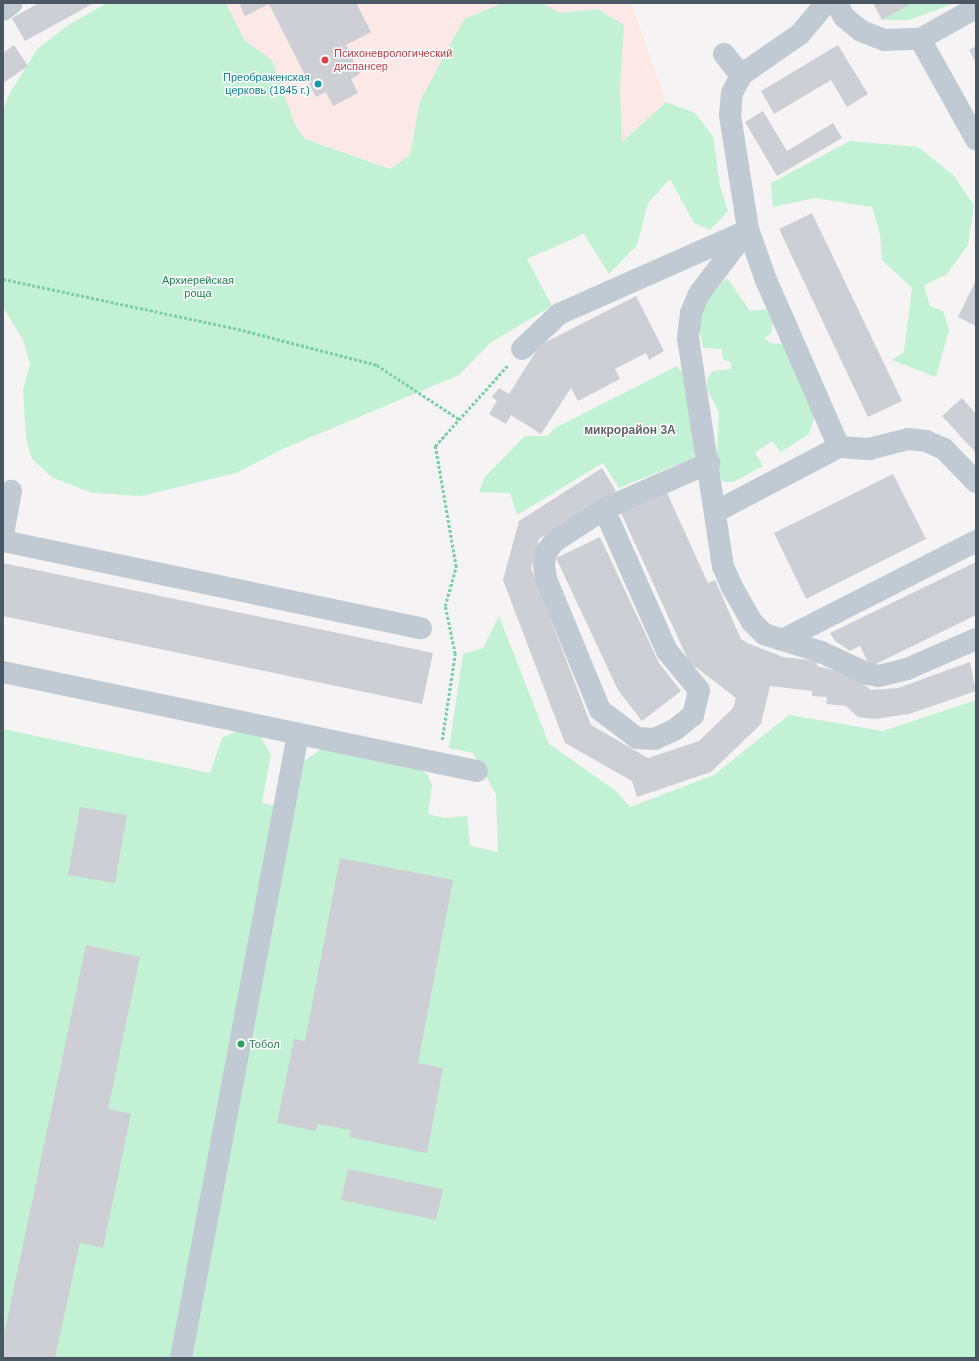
<!DOCTYPE html>
<html>
<head>
<meta charset="utf-8">
<style>
	body { margin:0 }
	#map { position:relative; width:979px; height:1361px; overflow:hidden; background:#f5f3f3; font-family:Helvetica,sans-serif }
	div>[style] { position:absolute }
	.medical>* { inset:0; background:#fce8e6 }
	.green>* { inset:0; background:#c3f1d5 }
	.building>* { inset:0; background:#cdcfd5 }
	.path>* { height:2.5px; margin-top:-1.25px; transform-origin:0; background:repeating-linear-gradient(90deg,#7ad0a6 0 3px,transparent 0 5px) }
	.minor>* { height:22px; margin:-11px; padding:0 11px; transform-origin:11px; border-radius:11px; background:#c1cad2 }
	.dots>* { width:11px; height:11px; translate:-50% -50%; box-sizing:border-box; border:2px solid #fff; border-radius:50% }
	span { translate:-50% -50%; white-space:nowrap; text-align:center; line-height:1.15; -webkit-text-stroke:3px #fff; paint-order:stroke }
	.health-label { font-size:11px; color:#be3a42 }
	.left { translate:0 -50%; text-align:left }
	.culture-label { font-size:11px; color:#0d838f }
	.right { translate:-100% -50%; text-align:right }
	.park-label { font-size:11px; color:#17864f }
	.leisure-label { font-size:11px; color:#27864d }
	.neighbourhood-label { font-size:12px; color:#5f6368; font-weight:700 }
	.frame { position:absolute; inset:0; border:4px solid #4a5661; pointer-events:none }
</style>
</head>
<body>
<div id="map">
	<div class="medical">
		<div style="clip-path:polygon(226px 3px,503px 3px,464px 20px,420px 101px,410px 155px,390px 169px,305px 139px,295px 125px,272px 60px,245px 41px)"></div>
		<div style="clip-path:polygon(542px 3px,631px 3px,666px 102px,622px 143px,620px 86px,598px 9px,560px 13px)"></div>
	</div>
	<div class="green">
		<div style="clip-path:polygon(107px 3px,226px 3px,245px 41px,272px 60px,295px 125px,305px 139px,390px 169px,410px 155px,420px 101px,464px 19px,503px 3px,542px 3px,560px 13px,598px 9px,624px 25px,620px 86px,622px 142px,666px 102px,695px 113px,713px 136px,720px 186px,728px 211px,710px 230px,694px 223px,670px 179px,648px 203px,637px 245px,609px 274px,584px 234px,527px 259px,552px 306px,490px 343px,459px 375px,285px 448px,236px 473px,141px 496px,93px 493px,53px 478px,32px 459px,26px 438px,23px 390px,30px 364px,23px 340px,3px 307px,3px 112px,8px 96px,38px 48px,70px 24px)"></div>
		<div style="clip-path:polygon(912px 3px,955px 3px,909px 20px,882px 20px)"></div>
		<div style="clip-path:polygon(850px 141px,918px 147px,954px 176px,974px 205px,968px 245px,946px 275px,924px 285px,930px 306px,943px 311px,949px 330px,936px 377px,892px 360px,904px 352px,912px 288px,882px 260px,880px 234px,872px 207px,815px 198px,773px 207px,771px 183px)"></div>
		<div style="clip-path:polygon(727px 278px,750px 311px,766px 309px,773px 320px,771px 333px,765px 338px,770px 343px,786px 344px,812px 405px,814px 418px,809px 434px,781px 452px,772px 441px,755px 453px,763px 466px,733px 482px,724px 482px,716px 474px,719px 412px,707px 390px,707px 379px,713px 371px,731px 369px,731px 363px,723px 359px,722px 349px,703px 348px,698px 322px,707px 296px)"></div>
		<div style="clip-path:polygon(677px 366px,689px 381px,698px 434px,693px 458px,619px 488px,603px 463px,517px 515px,510px 493px,479px 492px,484px 478px,525px 436px,547px 436px,555px 428px)"></div>
		<div style="clip-path:polygon(499px 616px,549px 744px,616px 791px,630px 807px,714px 775px,789px 715px,883px 731px,976px 700px,976px 1358px,3px 1358px,3px 729px,210px 773px,222px 738px,239px 730px,260px 736px,271px 754px,262px 803px,292px 810px,303px 762px,321px 749px,420px 769px,428px 775px,432px 786px,428px 814px,445px 818px,467px 816px,470px 846px,498px 852px,496px 794px,473px 753px,449px 748px,463px 654px,483px 648px)"></div>
	</div>
	<div class="building">
		<div style="clip-path:polygon(39px 3px,94px 3px,25px 41px,12px 18px)"></div>
		<div style="clip-path:polygon(239px 3px,356px 3px,371px 32px,346px 45px,360px 74px,351px 79px,358px 93px,333px 106px,326px 92px,316px 97px,269px 4px,245px 16px)"></div>
		<div style="clip-path:polygon(873px 3px,912px 3px,882px 20px)"></div>
		<div style="clip-path:polygon(14px 45px,28px 66px,3px 83px,3px 53px)"></div>
		<div style="clip-path:polygon(838px 45px,868px 94px,847px 107px,831px 80px,774px 114px,761px 91px)"></div>
		<div style="clip-path:polygon(976px 46px,976px 63px,969px 50px)"></div>
		<div style="clip-path:polygon(763px 111px,787px 151px,833px 123px,842px 138px,777px 176px,745px 122px)"></div>
		<div style="clip-path:polygon(812px 213px,902px 401px,868px 417px,779px 229px)"></div>
		<div style="clip-path:polygon(976px 280px,976px 326px,958px 317px)"></div>
		<div style="clip-path:polygon(636px 296px,664px 351px,649px 360px,646px 353px,615px 369px,620px 379px,578px 401px,571px 388px,541px 434px,511px 415px,506px 424px,489px 414px,497px 401px,492px 397px,499px 388px,509px 394px,540px 345px)"></div>
		<div style="clip-path:polygon(962px 398px,976px 414px,976px 453px,942px 416px)"></div>
		<div style="clip-path:polygon(602px 468px,616px 491px,539px 539px,531px 568px,591px 725px,648px 758px,699px 741px,733px 708px,736px 698px,689px 662px,621px 513px,667px 493px,708px 583px,715px 580px,741px 639px,747px 643px,783px 657px,817px 661px,817px 666px,850px 674px,871px 690px,898px 688px,970px 662px,976px 691px,909px 714px,875px 719px,858px 717px,846px 706px,826px 704px,827px 697px,812px 696px,812px 691px,770px 686px,761px 724px,711px 772px,637px 797px,632px 781px,565px 743px,503px 580px,519px 521px)"></div>
		<div style="clip-path:polygon(893px 474px,926px 539px,806px 599px,774px 533px)"></div>
		<div style="clip-path:polygon(600px 537px,659px 663px,681px 691px,642px 721px,618px 690px,556px 558px)"></div>
		<div style="clip-path:polygon(976px 562px,976px 615px,870px 667px,860px 646px,850px 651px,835px 641px,830px 633px)"></div>
		<div style="clip-path:polygon(3px 563px,433px 653px,422px 704px,3px 616px)"></div>
		<div style="clip-path:polygon(80px 807px,127px 815px,115px 883px,68px 875px)"></div>
		<div style="clip-path:polygon(340px 858px,453px 880px,418px 1063px,443px 1068px,427px 1153px,349px 1137px,351px 1130px,318px 1124px,316px 1131px,277px 1123px,294px 1039px,305px 1041px)"></div>
		<div style="clip-path:polygon(86px 945px,140px 957px,108px 1109px,131px 1114px,103px 1248px,80px 1243px,55px 1358px,3px 1358px,3px 1340px)"></div>
		<div style="clip-path:polygon(348px 1169px,443px 1189px,436px 1220px,341px 1200px)"></div>
	</div>
	<div class="path">
		<div style="left:3px;top:279px;width:240px;rotate:12deg"></div>
		<div style="left:238px;top:329px;width:144px;rotate:14.5deg"></div>
		<div style="left:377px;top:365px;width:98px;rotate:33.4deg"></div>
		<div style="left:442px;top:740px;width:87px;rotate:-81.4deg"></div>
		<div style="left:455px;top:654px;width:49px;rotate:-101.8deg"></div>
		<div style="left:445px;top:606px;width:41px;rotate:-74.2deg"></div>
		<div style="left:456px;top:567px;width:123px;rotate:-99.8deg"></div>
		<div style="left:435px;top:446px;width:108px;rotate:-48deg"></div>
	</div>
	<div class="minor">
		<div style="left:836px;top:3px;width:16px;rotate:60deg"></div>
		<div style="left:844px;top:17px;width:22px;rotate:39deg"></div>
		<div style="left:861px;top:31px;width:25px;rotate:21deg"></div>
		<div style="left:884px;top:40px;width:36px;rotate:-2deg"></div>
		<div style="left:920px;top:39px;width:64px;rotate:-29deg"></div>
		<div style="left:3px;top:10px;width:11px;rotate:-38deg"></div>
		<div style="left:920px;top:39px;width:115px;rotate:60.8deg"></div>
		<div style="left:724px;top:54px;width:27px;rotate:51deg"></div>
		<div style="left:748px;top:229px;width:81px;rotate:127deg"></div>
		<div style="left:699px;top:294px;width:21px;rotate:113deg"></div>
		<div style="left:691px;top:313px;width:25px;rotate:97deg"></div>
		<div style="left:688px;top:338px;width:231px;rotate:81.3deg"></div>
		<div style="left:723px;top:566px;width:23px;rotate:67deg"></div>
		<div style="left:732px;top:587px;width:40px;rotate:60.3deg"></div>
		<div style="left:752px;top:622px;width:17px;rotate:45deg"></div>
		<div style="left:764px;top:634px;width:60px;rotate:17.5deg"></div>
		<div style="left:821px;top:652px;width:52px;rotate:25.1deg"></div>
		<div style="left:868px;top:674px;width:11px;rotate:10deg"></div>
		<div style="left:879px;top:676px;width:29px;rotate:-14deg"></div>
		<div style="left:907px;top:669px;width:75px;rotate:-23.5deg"></div>
		<div style="left:522px;top:349px;width:51px;rotate:-43.4deg"></div>
		<div style="left:559px;top:314px;width:200px;rotate:-23.9deg"></div>
		<div style="left:839px;top:447px;width:30px;rotate:4deg"></div>
		<div style="left:869px;top:449px;width:40px;rotate:-14.4deg"></div>
		<div style="left:908px;top:439px;width:18px;rotate:6deg"></div>
		<div style="left:926px;top:441px;width:20px;rotate:24deg"></div>
		<div style="left:944px;top:449px;width:46px;rotate:45.9deg"></div>
		<div style="left:604px;top:509px;width:155px;rotate:66.1deg"></div>
		<div style="left:667px;top:651px;width:50px;rotate:50.6deg"></div>
		<div style="left:699px;top:690px;width:26px;rotate:103deg"></div>
		<div style="left:693px;top:715px;width:22px;rotate:141deg"></div>
		<div style="left:676px;top:729px;width:23px;rotate:155deg"></div>
		<div style="left:655px;top:739px;width:18px;rotate:-177deg"></div>
		<div style="left:637px;top:738px;width:46px;rotate:-142.9deg"></div>
		<div style="left:600px;top:710px;width:142px;rotate:-112.4deg"></div>
		<div style="left:546px;top:579px;width:15px;rotate:-98deg"></div>
		<div style="left:544px;top:564px;width:12px;rotate:-81deg"></div>
		<div style="left:546px;top:552px;width:14px;rotate:-51deg"></div>
		<div style="left:555px;top:541px;width:59px;rotate:-33.1deg"></div>
		<div style="left:604px;top:509px;width:115px;rotate:-23.7deg"></div>
		<div style="left:717px;top:511px;width:138px;rotate:-27.7deg"></div>
		<div style="left:839px;top:447px;width:182px;rotate:-113.6deg"></div>
		<div style="left:766px;top:280px;width:54px;rotate:-109.4deg"></div>
		<div style="left:748px;top:229px;width:115px;rotate:-99deg"></div>
		<div style="left:730px;top:115px;width:22px;rotate:-85deg"></div>
		<div style="left:732px;top:93px;width:20px;rotate:-63deg"></div>
		<div style="left:741px;top:75px;width:72px;rotate:-34.8deg"></div>
		<div style="left:800px;top:34px;width:40px;rotate:-50deg"></div>
		<div style="left:3px;top:534px;width:44px;rotate:-79.5deg"></div>
		<div style="left:3px;top:541px;width:427px;rotate:11.8deg"></div>
		<div style="left:782px;top:640px;width:218px;rotate:-27deg"></div>
		<div style="left:3px;top:672px;width:484px;rotate:11.8deg"></div>
		<div style="left:181px;top:1358px;width:635px;rotate:-79.38deg"></div>
	</div>
	<div class="dots">
		<div style="left:325px;top:60px;background:#e0444e"></div>
		<div style="left:318px;top:84px;background:#0f9aa8"></div>
		<div style="left:241px;top:1044px;background:#2e9e5b"></div>
	</div>
	<div class="health-label">
		<span class="left" style="left:334px;top:60px">Психоневрологический<br>диспансер</span>
	</div>
	<div class="culture-label">
		<span class="right" style="left:310px;top:84px">Преображенская<br>церковь (1845 г.)</span>
	</div>
	<div class="park-label">
		<span style="left:198px;top:287px">Архиерейская<br>роща</span>
	</div>
	<div class="leisure-label">
		<span class="left" style="left:249px;top:1044px">Тобол</span>
	</div>
	<div class="neighbourhood-label">
		<span style="left:630px;top:431px">микрорайон 3А</span>
	</div>
	<div class="frame"></div>
</div>
</body>
</html>
